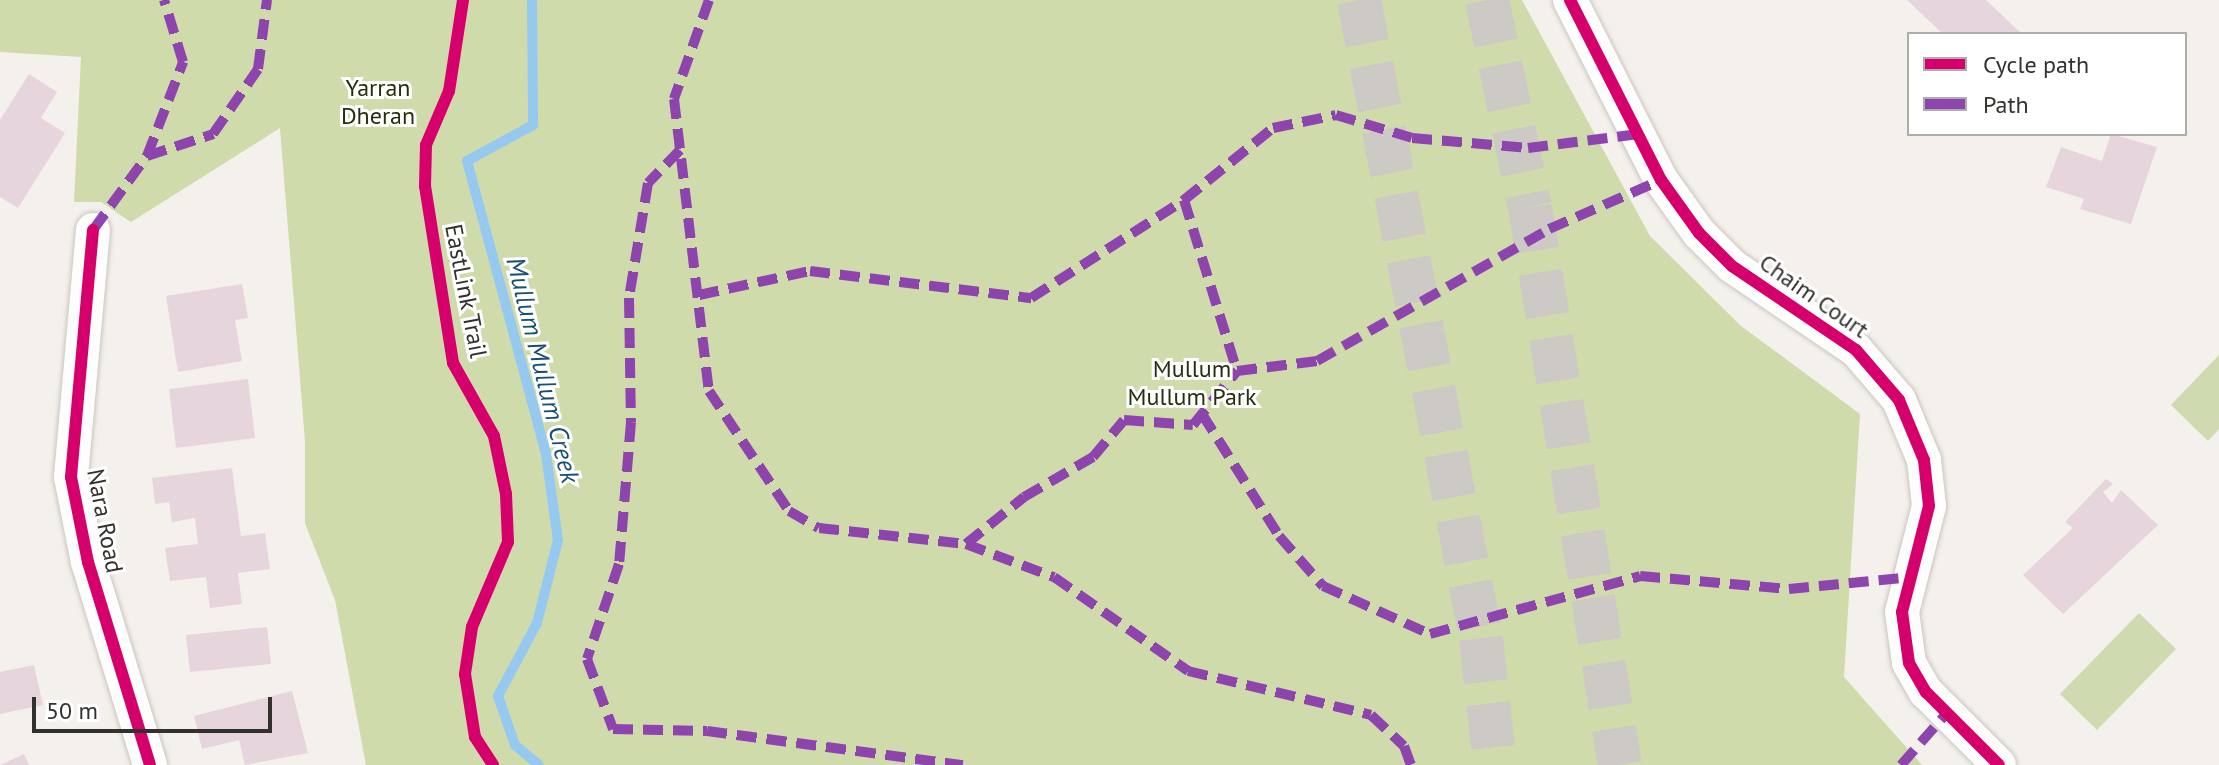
<!DOCTYPE html>
<html>
<head>
<meta charset="utf-8">
<style>
	body { margin:0 }
	#map { position:relative; width:2219px; height:765px; overflow:hidden; background:#f4f0ec; font-family:"PT Sans",sans-serif }
	div>[style] { position:absolute }
	.green>* { inset:0; background:#d0dab1 }
	.forest>* { inset:0; background:#d0dbab }
	.stream>* { height:10px; margin:-5px; padding:0 5px; transform-origin:5px; border-radius:5px; background:#96c9f0 }
	.building>* { inset:0; background:#e6d5dd }
	.motorway-tunnel>* { height:44px; margin-top:-22px; transform-origin:0; background:repeating-linear-gradient(90deg,#cdcac6 0 44px,transparent 0 66px) }
	.roads { filter:drop-shadow(0 0 2px #c9c6c2) drop-shadow(0 0 2px #c9c6c2) }
	.minor>* { height:34px; margin:-17px; padding:0 17px; transform-origin:17px; border-radius:17px; background:#fdfdfc }
	.quiet>* { height:10px; margin-top:-5px; transform-origin:0; background:repeating-linear-gradient(90deg,#8e44ad 0 20px,transparent 0 30px) }
	.cycleway>* { height:12px; margin:-6px; padding:0 6px; transform-origin:6px; border-radius:6px; background:#d6006c }
	span { translate:-50% -50%; white-space:nowrap; text-align:center; line-height:1.15; -webkit-text-stroke:6px #fff; paint-order:stroke }
	.park-label { font-size:24px; color:#262f0b }
	.street-label { font-size:24px; color:#33312e }
	.water-label { font-size:26px; color:#164e74; font-style:italic }
	.legend { position:absolute; left:1907px; top:32px; width:280px; height:104px; box-sizing:border-box; background:#fff; border:2px solid #adadab; margin:0; padding:10px 14px; list-style:none; font-size:24px; color:#33312e }
	.legend li { display:flex; align-items:center; gap:16px; height:40px }
	.legend b { width:40px; border:2px solid #adadab }
	.scale { position:absolute; left:32px; top:697px; width:240px; height:36px; box-sizing:border-box; border:4px solid #33312e; border-top:0; padding-left:10px; font-size:24px; line-height:28px; white-space:nowrap; color:#33312e; -webkit-text-stroke:6px #fff; paint-order:stroke }
</style>
</head>
<body>
<div id="map">
	<div class="green">
		<div style="clip-path:polygon(2219px 355px,2219px 429px,2208px 441px,2171px 405px)"></div>
		<div style="clip-path:polygon(2139px 613px,2176px 649px,2097px 730px,2060px 694px)"></div>
	</div>
	<div class="forest">
		<div style="clip-path:polygon(0 0,1522px 0,1650px 236px,1741px 326px,1860px 414px,1844px 677px,1922px 765px,366px 765px,335px 600px,305px 523px,305px 441px,280px 128px,131px 222px,101px 202px,74px 202px,81px 57px,0 52px)"></div>
	</div>
	<div class="stream">
		<div style="left:532px;top:0;width:125px;rotate:89.5deg"></div>
		<div style="left:533px;top:125px;width:75px;rotate:151.4deg"></div>
		<div style="left:467px;top:161px;width:303px;rotate:74.9deg"></div>
		<div style="left:546px;top:454px;width:87px;rotate:82.1deg"></div>
		<div style="left:558px;top:540px;width:86px;rotate:104.2deg"></div>
		<div style="left:537px;top:623px;width:83px;rotate:118.1deg"></div>
		<div style="left:498px;top:696px;width:52px;rotate:70.9deg"></div>
		<div style="left:515px;top:745px;width:31px;rotate:40deg"></div>
	</div>
	<div class="building">
		<div style="clip-path:polygon(1907px 0,1986px 0,2022px 34px,1943px 34px)"></div>
		<div style="clip-path:polygon(29px 74px,57px 92px,41px 118px,65px 133px,18px 208px,0 197px,0 120px)"></div>
		<div style="clip-path:polygon(2111px 134px,2157px 147px,2131px 224px,2080px 209px,2084px 199px,2046px 187px,2061px 147px,2102px 161px)"></div>
		<div style="clip-path:polygon(242px 284px,248px 318px,235px 320px,242px 361px,178px 372px,166px 296px)"></div>
		<div style="clip-path:polygon(248px 379px,255px 438px,176px 448px,169px 389px)"></div>
		<div style="clip-path:polygon(232px 468px,241px 536px,265px 533px,270px 569px,238px 573px,242px 604px,210px 608px,206px 577px,170px 581px,165px 548px,198px 544px,195px 518px,172px 522px,169px 502px,155px 504px,152px 478px)"></div>
		<div style="clip-path:polygon(2106px 479px,2113px 484px,2103px 492px,2112px 503px,2121px 490px,2158px 525px,2063px 614px,2023px 575px,2073px 528px,2065px 522px)"></div>
		<div style="clip-path:polygon(267px 627px,271px 664px,190px 672px,186px 635px)"></div>
		<div style="clip-path:polygon(34px 665px,43px 705px,0 714px,0 672px)"></div>
		<div style="clip-path:polygon(292px 691px,308px 753px,245px 765px,239px 740px,202px 749px,194px 716px)"></div>
		<div style="clip-path:polygon(24px 754px,29px 765px,0 765px)"></div>
	</div>
	<div class="motorway-tunnel">
		<div style="left:1359px;top:0;width:650px;rotate:79.17deg"></div>
		<div style="left:1481px;top:638px;width:128px;rotate:83.7deg"></div>
		<div style="left:1487px;top:0;width:211px;rotate:78.3deg"></div>
		<div style="left:1530px;top:207px;width:565px;rotate:80.84deg"></div>
	</div>
	<div class="roads">
		<div class="minor">
			<div style="left:1570px;top:0;width:202px;rotate:63.2deg"></div>
			<div style="left:1661px;top:180px;width:65px;rotate:54.4deg"></div>
			<div style="left:1699px;top:233px;width:47px;rotate:45deg"></div>
			<div style="left:1732px;top:266px;width:150px;rotate:34.1deg"></div>
			<div style="left:1856px;top:350px;width:66px;rotate:49.3deg"></div>
			<div style="left:1899px;top:400px;width:65px;rotate:67.4deg"></div>
			<div style="left:1924px;top:460px;width:46px;rotate:83.8deg"></div>
			<div style="left:1929px;top:506px;width:109px;rotate:104.3deg"></div>
			<div style="left:1902px;top:612px;width:51px;rotate:82.2deg"></div>
			<div style="left:1909px;top:663px;width:34px;rotate:60deg"></div>
			<div style="left:1926px;top:692px;width:103px;rotate:45deg"></div>
			<div style="left:93px;top:230px;width:248px;rotate:95.1deg"></div>
			<div style="left:71px;top:477px;width:87px;rotate:78.7deg"></div>
			<div style="left:88px;top:562px;width:212px;rotate:73deg"></div>
		</div>
	</div>
	<div class="quiet">
		<div style="left:709px;top:0;width:105px;rotate:109.5deg"></div>
		<div style="left:674px;top:99px;width:294px;rotate:83.2deg"></div>
		<div style="left:709px;top:391px;width:144px;rotate:56.3deg"></div>
		<div style="left:789px;top:511px;width:34px;rotate:30deg"></div>
		<div style="left:819px;top:528px;width:148px;rotate:6.2deg"></div>
		<div style="left:966px;top:544px;width:94px;rotate:20.6deg"></div>
		<div style="left:1054px;top:577px;width:164px;rotate:35deg"></div>
		<div style="left:1188px;top:671px;width:188px;rotate:13.5deg"></div>
		<div style="left:1371px;top:715px;width:45px;rotate:43.2deg"></div>
		<div style="left:1404px;top:746px;width:20px;rotate:70deg"></div>
		<div style="left:680px;top:150px;width:46px;rotate:134.1deg"></div>
		<div style="left:648px;top:183px;width:117px;rotate:99.4deg"></div>
		<div style="left:629px;top:298px;width:124px;rotate:89.1deg"></div>
		<div style="left:631px;top:422px;width:143px;rotate:94.8deg"></div>
		<div style="left:619px;top:564px;width:100px;rotate:108.6deg"></div>
		<div style="left:587px;top:659px;width:75px;rotate:69.6deg"></div>
		<div style="left:613px;top:729px;width:94px;rotate:1.2deg"></div>
		<div style="left:707px;top:731px;width:258px;rotate:7.6deg"></div>
		<div style="left:147px;top:156px;width:101px;rotate:-69deg"></div>
		<div style="left:183px;top:62px;width:65px;rotate:-107deg"></div>
		<div style="left:1184px;top:200px;width:179px;rotate:72.8deg"></div>
		<div style="left:93px;top:230px;width:92px;rotate:-53.9deg"></div>
		<div style="left:147px;top:156px;width:70px;rotate:-18.4deg"></div>
		<div style="left:213px;top:134px;width:79px;rotate:-55.3deg"></div>
		<div style="left:258px;top:69px;width:70px;rotate:-82.6deg"></div>
		<div style="left:699px;top:295px;width:114px;rotate:-12.2deg"></div>
		<div style="left:810px;top:271px;width:223px;rotate:7deg"></div>
		<div style="left:1031px;top:298px;width:182px;rotate:-32.6deg"></div>
		<div style="left:1184px;top:200px;width:114px;rotate:-39deg"></div>
		<div style="left:1273px;top:128px;width:64px;rotate:-11.7deg"></div>
		<div style="left:1336px;top:115px;width:79px;rotate:16.8deg"></div>
		<div style="left:1412px;top:138px;width:116px;rotate:4.9deg"></div>
		<div style="left:1528px;top:148px;width:112px;rotate:-7.2deg"></div>
		<div style="left:1202px;top:414px;width:144px;rotate:57.7deg"></div>
		<div style="left:1279px;top:536px;width:67px;rotate:48.7deg"></div>
		<div style="left:1323px;top:586px;width:117px;rotate:24.2deg"></div>
		<div style="left:1430px;top:634px;width:218px;rotate:-15.4deg"></div>
		<div style="left:1640px;top:576px;width:150px;rotate:5deg"></div>
		<div style="left:1789px;top:589px;width:124px;rotate:-5.6deg"></div>
		<div style="left:966px;top:544px;width:75px;rotate:-39deg"></div>
		<div style="left:1024px;top:497px;width:80px;rotate:-30.1deg"></div>
		<div style="left:1093px;top:457px;width:48px;rotate:-50deg"></div>
		<div style="left:1124px;top:420px;width:69px;rotate:4.1deg"></div>
		<div style="left:1193px;top:425px;width:70px;rotate:-50.8deg"></div>
		<div style="left:1237px;top:371px;width:81px;rotate:-7.1deg"></div>
		<div style="left:1317px;top:361px;width:267px;rotate:-29.6deg"></div>
		<div style="left:1549px;top:229px;width:122px;rotate:-23.6deg"></div>
		<div style="left:1901px;top:765px;width:68px;rotate:-48.6deg"></div>
	</div>
	<div class="cycleway">
		<div style="left:463px;top:0;width:92px;rotate:98.7deg"></div>
		<div style="left:449px;top:91px;width:59px;rotate:113.1deg"></div>
		<div style="left:426px;top:145px;width:41px;rotate:91.4deg"></div>
		<div style="left:425px;top:186px;width:179px;rotate:81deg"></div>
		<div style="left:453px;top:363px;width:84px;rotate:60.7deg"></div>
		<div style="left:494px;top:436px;width:59px;rotate:78.3deg"></div>
		<div style="left:506px;top:494px;width:48px;rotate:87.6deg"></div>
		<div style="left:508px;top:542px;width:92px;rotate:113deg"></div>
		<div style="left:472px;top:627px;width:48px;rotate:98.5deg"></div>
		<div style="left:465px;top:674px;width:64px;rotate:81deg"></div>
		<div style="left:475px;top:737px;width:33px;rotate:57deg"></div>
		<div style="left:1570px;top:0;width:202px;rotate:63.2deg"></div>
		<div style="left:1661px;top:180px;width:65px;rotate:54.4deg"></div>
		<div style="left:1699px;top:233px;width:47px;rotate:45deg"></div>
		<div style="left:1732px;top:266px;width:150px;rotate:34.1deg"></div>
		<div style="left:1856px;top:350px;width:66px;rotate:49.3deg"></div>
		<div style="left:1899px;top:400px;width:65px;rotate:67.4deg"></div>
		<div style="left:1924px;top:460px;width:46px;rotate:83.8deg"></div>
		<div style="left:1929px;top:506px;width:109px;rotate:104.3deg"></div>
		<div style="left:1902px;top:612px;width:51px;rotate:82.2deg"></div>
		<div style="left:1909px;top:663px;width:34px;rotate:60deg"></div>
		<div style="left:1926px;top:692px;width:103px;rotate:45deg"></div>
		<div style="left:93px;top:230px;width:248px;rotate:95.1deg"></div>
		<div style="left:71px;top:477px;width:87px;rotate:78.7deg"></div>
		<div style="left:88px;top:562px;width:212px;rotate:73deg"></div>
	</div>
	<div class="park-label">
		<span style="left:378px;top:102px">Yarran<br>Dheran</span>
		<span style="left:1192px;top:383px">Mullum<br>Mullum Park</span>
	</div>
	<div class="street-label">
		<span style="left:466px;top:291px;rotate:79deg">EastLink Trail</span>
		<span style="left:1814px;top:296px;rotate:35deg">Chaim Court</span>
		<span style="left:105px;top:521px;rotate:79deg">Nara Road</span>
	</div>
	<div class="water-label">
		<span style="left:543px;top:370px;rotate:76deg">Mullum Mullum Creek</span>
	</div>
	<ul class="legend">
	<li><b style="height:10px;background:#d6006c"></b>Cycle path</li>
	<li><b style="height:10px;background:#8e44ad"></b>Path</li>
	</ul>
	<div class="scale">50 m</div>
</div>
</body>
</html>
